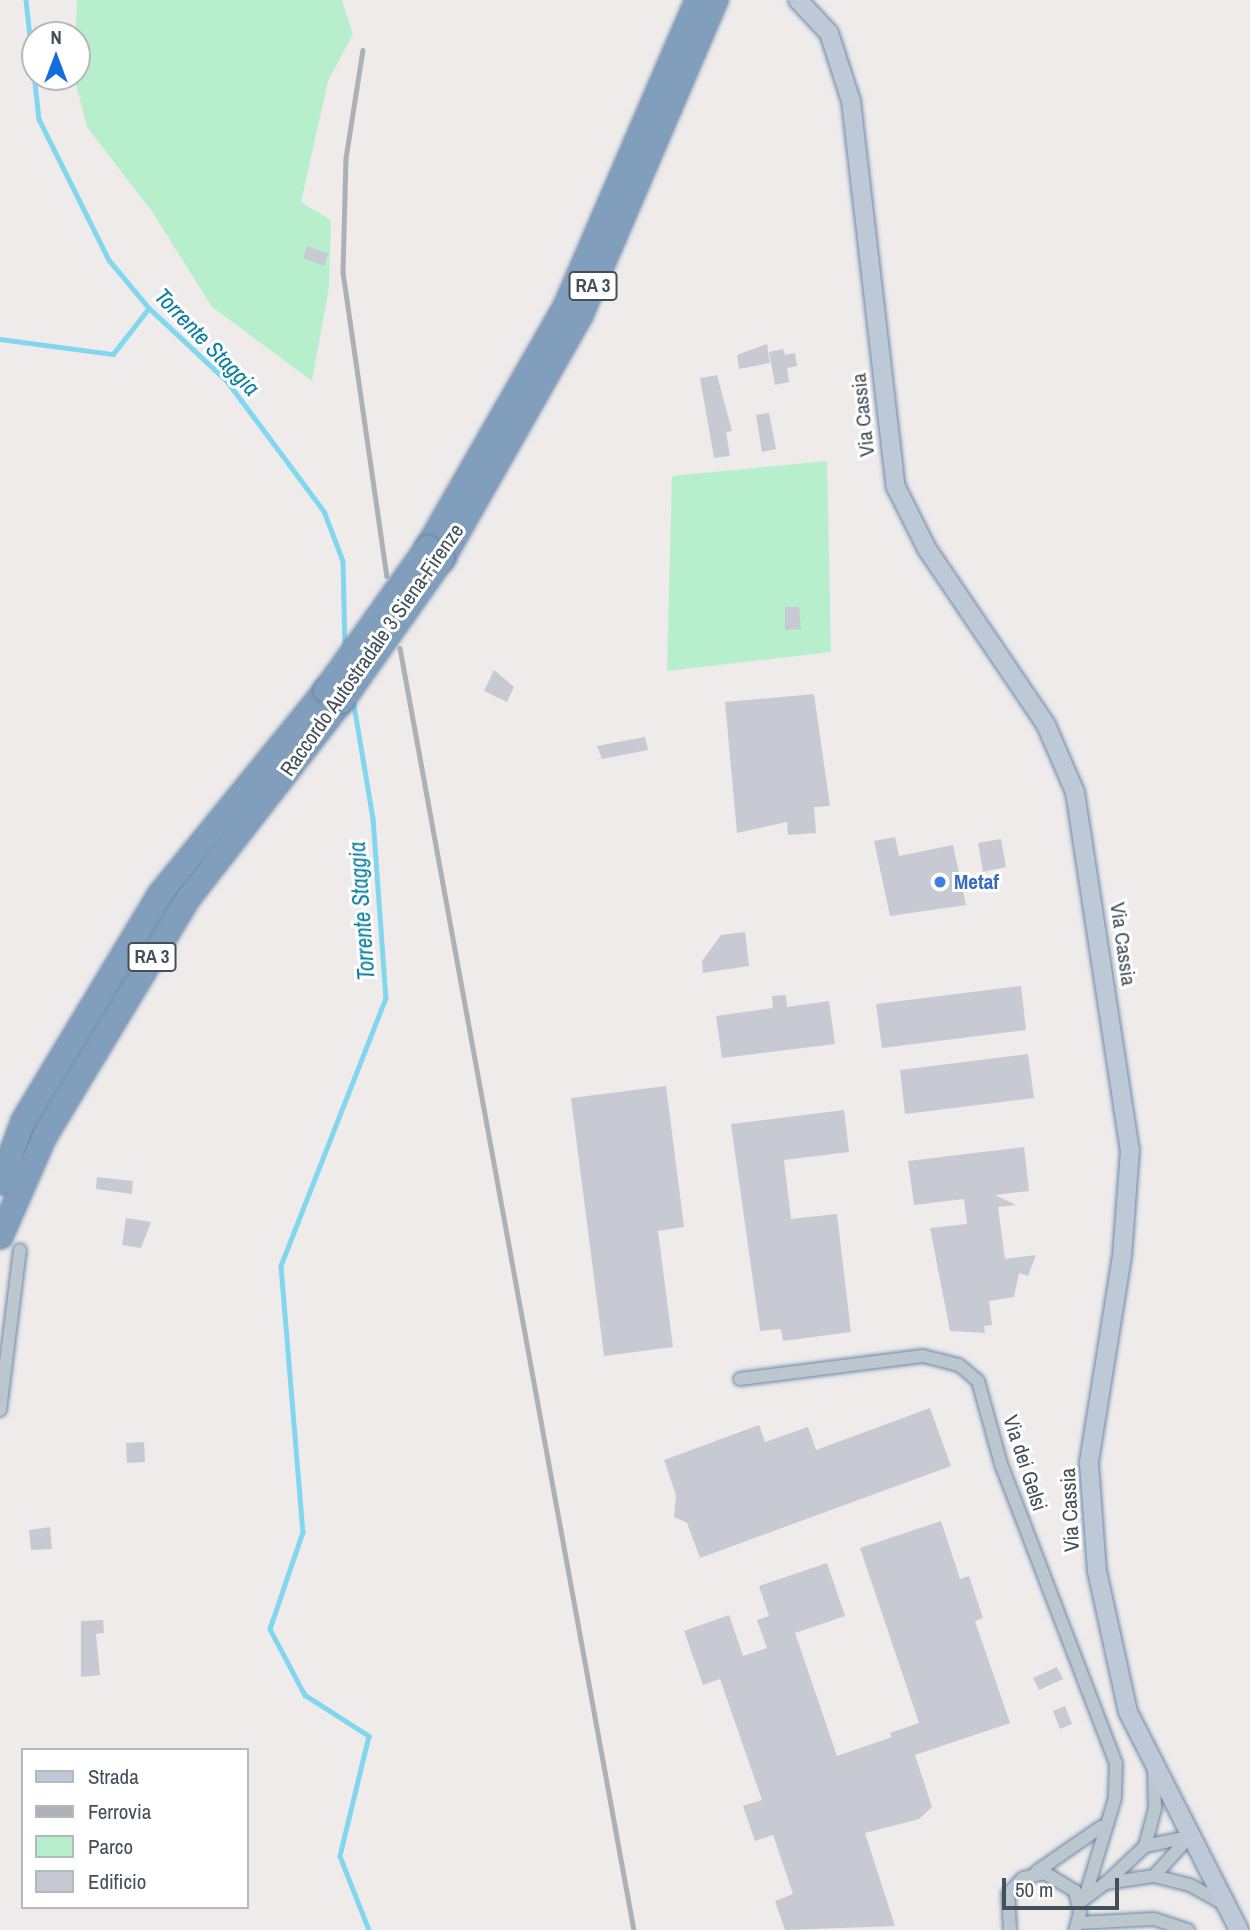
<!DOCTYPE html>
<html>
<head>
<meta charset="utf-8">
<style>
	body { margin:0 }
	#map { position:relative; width:1250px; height:1930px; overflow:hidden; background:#efebeb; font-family:"Archivo Narrow",sans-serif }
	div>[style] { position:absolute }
	.green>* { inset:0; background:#b7efcd }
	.stream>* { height:4.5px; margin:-2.25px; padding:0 2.25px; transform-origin:2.25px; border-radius:2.25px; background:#82d7ee }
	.building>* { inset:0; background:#c7cad2 }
	.roads { filter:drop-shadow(0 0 2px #6c89a9) drop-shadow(0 0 2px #6c89a9) }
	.minor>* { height:12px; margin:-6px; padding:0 6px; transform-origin:6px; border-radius:6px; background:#bbc6cf }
	.secondary>* { height:18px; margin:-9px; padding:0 9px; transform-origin:9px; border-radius:9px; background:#bdc9d6 }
	.motorway>* { height:23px; margin:-11.5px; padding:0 11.5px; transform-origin:11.5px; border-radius:11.5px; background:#819ebd }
	.rail>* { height:4.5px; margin:-2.25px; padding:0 2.25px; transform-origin:2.25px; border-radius:2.25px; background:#adb1b6 }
	.bridges { filter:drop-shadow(0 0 2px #6c89a9) drop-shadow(0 0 2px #6c89a9) }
	.motorway-bridge>* { height:23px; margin:-11.5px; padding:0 11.5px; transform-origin:11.5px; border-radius:11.5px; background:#819ebd }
	.dots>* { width:19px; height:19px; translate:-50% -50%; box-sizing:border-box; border:4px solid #fff; border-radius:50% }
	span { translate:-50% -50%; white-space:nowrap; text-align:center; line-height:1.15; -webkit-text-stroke:6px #fff; paint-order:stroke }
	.shield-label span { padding:2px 5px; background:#fff; border:2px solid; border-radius:5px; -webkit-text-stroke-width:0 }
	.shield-label { font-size:19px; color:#434f59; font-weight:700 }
	.street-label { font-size:21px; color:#434f59 }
	.shop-label { font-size:21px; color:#366cbe; font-weight:700 }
	.left { translate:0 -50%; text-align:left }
	.water-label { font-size:23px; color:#087fa0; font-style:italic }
	.legend { position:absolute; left:21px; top:1748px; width:228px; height:161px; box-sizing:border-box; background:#fff; border:2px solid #b4b9bd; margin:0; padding:9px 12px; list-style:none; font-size:21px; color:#434f59 }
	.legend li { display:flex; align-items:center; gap:14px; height:35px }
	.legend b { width:35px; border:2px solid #b4b9bd }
	.north { position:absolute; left:21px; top:21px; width:70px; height:70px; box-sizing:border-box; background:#fff; border:2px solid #b4b9bd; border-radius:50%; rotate:0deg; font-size:19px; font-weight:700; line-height:28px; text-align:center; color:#434f59 }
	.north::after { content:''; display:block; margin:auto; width:24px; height:32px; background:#136ce0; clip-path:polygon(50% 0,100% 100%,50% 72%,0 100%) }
	.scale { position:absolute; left:1002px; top:1878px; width:117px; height:32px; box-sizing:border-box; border:4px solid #434f59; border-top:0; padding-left:9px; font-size:21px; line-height:24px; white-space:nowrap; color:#434f59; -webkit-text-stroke:5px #fff; paint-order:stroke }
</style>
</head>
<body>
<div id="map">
	<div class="green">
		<div style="clip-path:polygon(77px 0,342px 0,353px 34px,328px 81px,301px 202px,331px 220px,329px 287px,312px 381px,212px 307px,153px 213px,87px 127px,74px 77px)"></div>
		<div style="clip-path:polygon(827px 461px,831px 652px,667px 671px,672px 476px)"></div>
	</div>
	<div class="stream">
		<div style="left:26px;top:0;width:120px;rotate:83.8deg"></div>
		<div style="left:39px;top:119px;width:157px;rotate:63.6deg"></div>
		<div style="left:109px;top:260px;width:62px;rotate:50.2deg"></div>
		<div style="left:149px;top:308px;width:107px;rotate:43.1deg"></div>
		<div style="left:227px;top:381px;width:162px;rotate:53.3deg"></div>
		<div style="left:324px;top:511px;width:53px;rotate:69.2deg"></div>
		<div style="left:343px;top:561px;width:88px;rotate:88.7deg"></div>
		<div style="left:0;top:339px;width:114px;rotate:7.6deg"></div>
		<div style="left:113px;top:354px;width:58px;rotate:-52deg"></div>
		<div style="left:353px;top:699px;width:121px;rotate:80.5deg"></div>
		<div style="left:373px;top:818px;width:180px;rotate:85.9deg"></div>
		<div style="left:386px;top:998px;width:288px;rotate:111.4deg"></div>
		<div style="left:281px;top:1266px;width:267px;rotate:85.3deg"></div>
		<div style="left:303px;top:1532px;width:102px;rotate:108.8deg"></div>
		<div style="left:270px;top:1629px;width:75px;rotate:62.1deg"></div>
		<div style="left:305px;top:1695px;width:76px;rotate:32.6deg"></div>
		<div style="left:369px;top:1736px;width:123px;rotate:103.6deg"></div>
		<div style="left:340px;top:1856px;width:79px;rotate:68.6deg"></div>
	</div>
	<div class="building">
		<div style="clip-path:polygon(307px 246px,328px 254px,324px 266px,303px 258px)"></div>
		<div style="clip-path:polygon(767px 344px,770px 363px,739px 369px,737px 355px)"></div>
		<div style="clip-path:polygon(783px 349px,785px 355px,795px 353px,797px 366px,787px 368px,789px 382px,775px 385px,769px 352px)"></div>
		<div style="clip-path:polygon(717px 375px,732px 431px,726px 432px,730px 456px,714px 458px,700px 378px)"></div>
		<div style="clip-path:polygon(769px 413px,776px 449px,762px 452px,756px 415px)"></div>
		<div style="clip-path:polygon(785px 607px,799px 607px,801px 629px,785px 630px)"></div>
		<div style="clip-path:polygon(494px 670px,514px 687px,507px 702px,484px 691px)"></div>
		<div style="clip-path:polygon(814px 694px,830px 806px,814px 807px,816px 833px,788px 835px,787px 822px,737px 833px,725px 702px)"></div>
		<div style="clip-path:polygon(645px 737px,648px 750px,602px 759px,597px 746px)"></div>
		<div style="clip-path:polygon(895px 837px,899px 856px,953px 845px,966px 905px,890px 916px,874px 841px)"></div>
		<div style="clip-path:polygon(1001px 839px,1006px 867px,983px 872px,978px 843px)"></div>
		<div style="clip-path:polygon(745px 932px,749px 966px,703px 973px,702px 961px,721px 935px)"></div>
		<div style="clip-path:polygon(1021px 986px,1026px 1030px,882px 1048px,876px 1004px)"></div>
		<div style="clip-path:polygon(786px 995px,787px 1007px,829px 1001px,835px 1044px,722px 1058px,716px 1016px,773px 1008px,772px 996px)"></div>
		<div style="clip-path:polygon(1028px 1054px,1034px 1098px,905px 1114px,900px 1070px)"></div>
		<div style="clip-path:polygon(666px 1086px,684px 1227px,658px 1231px,673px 1347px,604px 1356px,571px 1098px)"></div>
		<div style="clip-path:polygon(844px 1110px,849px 1152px,784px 1160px,791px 1219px,837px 1214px,851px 1332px,783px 1341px,781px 1329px,760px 1331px,731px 1124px)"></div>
		<div style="clip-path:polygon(1024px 1147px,1029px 1191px,995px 1195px,1016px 1205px,998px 1207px,1005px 1259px,1036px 1255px,1028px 1276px,1019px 1273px,1014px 1297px,989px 1301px,992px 1325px,984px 1326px,985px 1333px,950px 1331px,930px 1228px,967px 1224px,964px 1199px,914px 1205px,908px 1161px)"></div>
		<div style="clip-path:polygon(97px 1177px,133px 1181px,132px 1194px,96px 1189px)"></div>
		<div style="clip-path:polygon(126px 1218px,151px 1222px,141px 1248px,122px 1245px)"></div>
		<div style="clip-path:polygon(930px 1408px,951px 1466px,700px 1558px,687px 1523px,674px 1517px,676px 1495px,664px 1460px,759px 1425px,765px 1442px,808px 1427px,816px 1450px)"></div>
		<div style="clip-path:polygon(144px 1442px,145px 1462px,127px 1463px,126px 1443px)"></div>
		<div style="clip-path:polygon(941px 1521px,960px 1579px,969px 1576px,983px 1618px,975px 1621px,1010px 1723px,915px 1755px,932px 1807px,919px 1819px,865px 1833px,895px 1926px,785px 1930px,775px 1901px,793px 1894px,773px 1835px,755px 1841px,743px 1806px,762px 1800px,720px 1679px,703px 1685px,684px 1631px,729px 1615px,743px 1656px,767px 1648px,757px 1620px,769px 1616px,759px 1586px,827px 1563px,845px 1616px,795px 1633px,837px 1756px,892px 1737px,890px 1733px,919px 1723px,860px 1548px)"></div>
		<div style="clip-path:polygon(50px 1527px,52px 1549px,31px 1550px,29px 1530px)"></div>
		<div style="clip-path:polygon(103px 1620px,104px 1633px,96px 1634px,100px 1675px,81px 1677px,81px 1621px)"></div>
		<div style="clip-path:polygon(1057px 1667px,1063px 1679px,1039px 1690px,1033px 1678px)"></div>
		<div style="clip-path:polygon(1065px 1706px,1072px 1724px,1060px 1729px,1053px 1711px)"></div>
	</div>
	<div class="roads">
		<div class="minor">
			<div style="left:740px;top:1379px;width:184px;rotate:-7.2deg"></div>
			<div style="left:923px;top:1356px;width:37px;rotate:14deg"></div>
			<div style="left:959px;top:1365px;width:25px;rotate:40deg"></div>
			<div style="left:978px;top:1381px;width:86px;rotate:74.5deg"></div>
			<div style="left:1001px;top:1464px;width:320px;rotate:69deg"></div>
			<div style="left:1116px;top:1763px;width:35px;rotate:92deg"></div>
			<div style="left:1115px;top:1798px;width:97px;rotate:106.8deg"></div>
			<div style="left:0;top:1410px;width:161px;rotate:-82.9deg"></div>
			<div style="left:1145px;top:1846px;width:38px;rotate:-75deg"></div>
			<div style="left:1155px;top:1809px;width:41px;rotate:-91.4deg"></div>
			<div style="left:1036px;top:1872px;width:79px;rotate:-34.7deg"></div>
			<div style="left:1106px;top:1883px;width:54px;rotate:-43.5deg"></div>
			<div style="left:1145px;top:1846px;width:45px;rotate:-11.6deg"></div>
			<div style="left:1189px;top:1837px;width:52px;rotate:131.9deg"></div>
			<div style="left:1079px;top:1903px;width:34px;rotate:-37deg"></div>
			<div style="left:1106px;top:1883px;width:49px;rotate:-8.3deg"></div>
			<div style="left:1154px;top:1876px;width:37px;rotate:14deg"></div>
			<div style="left:1190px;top:1885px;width:41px;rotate:29.1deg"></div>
			<div style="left:1078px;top:1923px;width:76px;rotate:-3deg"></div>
			<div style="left:1154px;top:1919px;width:36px;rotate:18deg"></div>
			<div style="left:1010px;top:1930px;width:36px;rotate:-93deg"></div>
			<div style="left:1008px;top:1894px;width:22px;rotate:-47deg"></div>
			<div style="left:1023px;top:1878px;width:23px;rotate:-13deg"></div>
			<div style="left:1045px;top:1873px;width:35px;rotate:31deg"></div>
			<div style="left:1075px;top:1891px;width:23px;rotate:77deg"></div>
			<div style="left:1080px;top:1913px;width:18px;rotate:106deg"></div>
		</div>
		<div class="secondary">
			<div style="left:798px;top:0;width:45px;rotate:46.8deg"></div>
			<div style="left:829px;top:33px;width:71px;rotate:72.1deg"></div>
			<div style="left:851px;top:101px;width:389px;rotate:83.4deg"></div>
			<div style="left:896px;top:487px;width:69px;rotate:63.4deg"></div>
			<div style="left:927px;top:549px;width:212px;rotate:55.9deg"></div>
			<div style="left:1046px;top:725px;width:73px;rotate:66.6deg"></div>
			<div style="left:1075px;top:792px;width:362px;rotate:81.3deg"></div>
			<div style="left:1130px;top:1150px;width:106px;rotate:94.3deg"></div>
			<div style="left:1122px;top:1256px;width:210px;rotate:99.1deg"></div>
			<div style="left:1089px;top:1463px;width:108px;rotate:85.8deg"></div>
			<div style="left:1097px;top:1571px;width:144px;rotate:77.6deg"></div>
			<div style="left:1128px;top:1712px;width:245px;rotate:63deg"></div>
		</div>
		<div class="motorway">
			<div style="left:427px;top:547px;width:278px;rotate:-60.2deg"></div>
			<div style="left:565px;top:306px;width:333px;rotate:-66.7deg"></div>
			<div style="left:442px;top:558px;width:279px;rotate:-60.4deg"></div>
			<div style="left:580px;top:315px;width:343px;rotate:-66.8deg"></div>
			<div style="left:0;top:1182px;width:66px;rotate:-69.6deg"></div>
			<div style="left:23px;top:1120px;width:265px;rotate:-58.9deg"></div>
			<div style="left:160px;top:893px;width:262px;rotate:-50.9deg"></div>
			<div style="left:0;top:1236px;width:109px;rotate:-66.3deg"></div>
			<div style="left:44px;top:1136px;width:280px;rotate:-58.9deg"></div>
			<div style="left:189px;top:896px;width:247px;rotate:-52.1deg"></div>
		</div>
	</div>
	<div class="rail">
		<div style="left:363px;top:50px;width:109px;rotate:98.9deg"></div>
		<div style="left:346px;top:158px;width:114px;rotate:91.5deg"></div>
		<div style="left:343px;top:272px;width:307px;rotate:81.8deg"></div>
		<div style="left:400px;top:648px;width:1303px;rotate:79.66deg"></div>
	</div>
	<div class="bridges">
		<div class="motorway-bridge">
			<div style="left:325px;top:690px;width:176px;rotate:-54.5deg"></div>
			<div style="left:341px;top:701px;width:175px;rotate:-54.8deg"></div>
		</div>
	</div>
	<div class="dots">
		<div style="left:940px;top:882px;background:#3f7fe0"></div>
	</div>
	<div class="shield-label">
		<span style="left:593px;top:286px">RA 3</span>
		<span style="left:152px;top:957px">RA 3</span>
	</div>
	<div class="street-label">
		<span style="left:863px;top:415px;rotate:-96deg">Via Cassia</span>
		<span style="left:372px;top:650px;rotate:-55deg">Raccordo Autostradale 3 Siena-Firenze</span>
		<span style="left:1123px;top:944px;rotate:82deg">Via Cassia</span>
		<span style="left:1025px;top:1463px;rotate:72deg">Via dei Gelsi</span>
		<span style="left:1070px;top:1510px;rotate:-93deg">Via Cassia</span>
	</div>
	<div class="shop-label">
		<span class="left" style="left:954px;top:882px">Metaf</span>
	</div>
	<div class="water-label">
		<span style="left:207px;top:342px;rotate:46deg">Torrente Staggia</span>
		<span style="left:362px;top:911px;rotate:-94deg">Torrente Staggia</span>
	</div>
	<ul class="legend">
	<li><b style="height:9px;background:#bdc9d6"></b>Strada</li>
	<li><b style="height:9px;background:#adb1b6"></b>Ferrovia</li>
	<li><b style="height:19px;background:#b7efcd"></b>Parco</li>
	<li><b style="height:19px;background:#c7cad2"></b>Edificio</li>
	</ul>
	<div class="north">N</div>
	<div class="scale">50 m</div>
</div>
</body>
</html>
